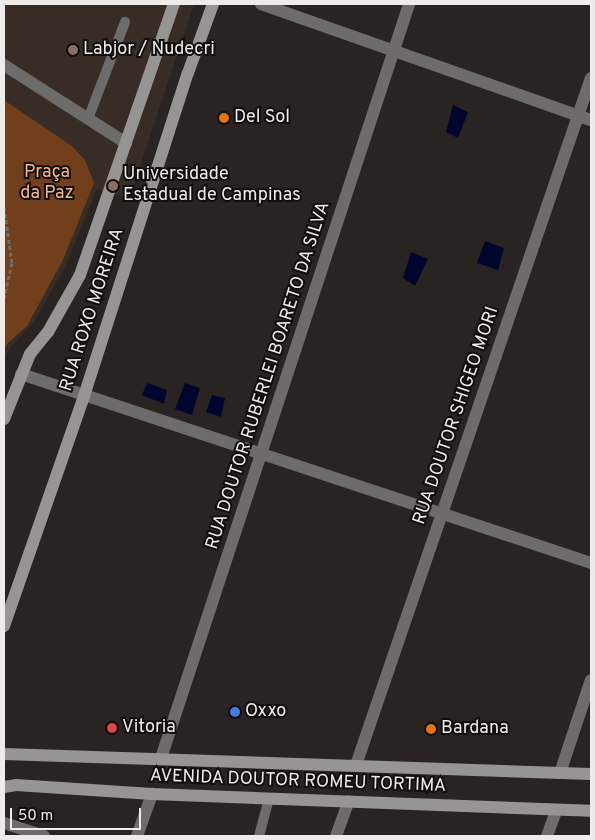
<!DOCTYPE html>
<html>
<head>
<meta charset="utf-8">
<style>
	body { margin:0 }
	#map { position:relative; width:595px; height:840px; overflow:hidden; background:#292421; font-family:Overpass,sans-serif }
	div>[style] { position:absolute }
	.built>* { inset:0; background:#372c26 }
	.green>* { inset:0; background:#713f1c }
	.water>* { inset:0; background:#00052e }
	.path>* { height:3px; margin-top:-1.5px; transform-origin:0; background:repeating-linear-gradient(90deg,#6f6b68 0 4px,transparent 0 6.5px) }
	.lane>* { height:10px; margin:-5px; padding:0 5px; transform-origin:5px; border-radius:5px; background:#6d6c6a }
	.street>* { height:12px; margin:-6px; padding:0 6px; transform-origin:6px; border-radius:6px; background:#6d6c6a }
	.secondary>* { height:12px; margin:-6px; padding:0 6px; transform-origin:6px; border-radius:6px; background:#979591 }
	.dots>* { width:14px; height:14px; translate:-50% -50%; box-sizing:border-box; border:2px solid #100e0c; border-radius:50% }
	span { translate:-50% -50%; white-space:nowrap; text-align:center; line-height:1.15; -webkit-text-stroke:4px #100e0c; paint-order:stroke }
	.poi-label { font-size:18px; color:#eeebe9 }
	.left { translate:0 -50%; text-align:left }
	.park-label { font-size:18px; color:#f6b58d }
	.street-label { font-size:18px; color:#eeebe9 }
	.frame { position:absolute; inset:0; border:5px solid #eeebe9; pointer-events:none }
	.scale { position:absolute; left:10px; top:808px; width:131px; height:22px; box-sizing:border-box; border:2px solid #eeebe9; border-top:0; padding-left:6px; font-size:15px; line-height:18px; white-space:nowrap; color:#eeebe9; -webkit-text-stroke:4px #100e0c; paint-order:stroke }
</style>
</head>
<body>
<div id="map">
	<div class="built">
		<div style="clip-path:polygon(4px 4px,194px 4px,129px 199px,97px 189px,65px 267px,34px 322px,9px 349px,4px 363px,6px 345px,27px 326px,94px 183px,85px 160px,72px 146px,4px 100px)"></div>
	</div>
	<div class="green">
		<div style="clip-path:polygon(4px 100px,72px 146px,85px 160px,94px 183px,63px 260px,27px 326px,6px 345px,4px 352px)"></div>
	</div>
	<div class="water">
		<div style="clip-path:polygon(453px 105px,468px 112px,458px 138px,446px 132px)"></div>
		<div style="clip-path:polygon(485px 241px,504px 248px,498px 270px,477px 263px)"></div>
		<div style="clip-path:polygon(411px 252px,428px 259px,415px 286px,403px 278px)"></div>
		<div style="clip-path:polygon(147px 383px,167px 390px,164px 404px,142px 395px)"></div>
		<div style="clip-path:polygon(185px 383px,200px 388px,192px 415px,175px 409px)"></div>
		<div style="clip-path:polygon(212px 395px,225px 398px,221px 417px,206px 412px)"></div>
	</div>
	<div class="path">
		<div style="left:4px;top:207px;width:57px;rotate:81.9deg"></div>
		<div style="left:12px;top:263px;width:35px;rotate:103deg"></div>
	</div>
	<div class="lane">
		<div style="left:88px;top:119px;width:104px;rotate:-69.1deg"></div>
		<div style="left:259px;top:836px;width:39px;rotate:-75deg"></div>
	</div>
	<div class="street">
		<div style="left:261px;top:4px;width:350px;rotate:19.4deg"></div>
		<div style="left:4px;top:65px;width:145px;rotate:32.6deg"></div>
		<div style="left:21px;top:374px;width:601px;rotate:18.34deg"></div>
		<div style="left:161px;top:758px;width:794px;rotate:-71.79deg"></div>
		<div style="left:356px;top:765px;width:726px;rotate:-71.12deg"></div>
		<div style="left:560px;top:773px;width:98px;rotate:-71.6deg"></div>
		<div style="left:4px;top:823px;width:42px;rotate:18deg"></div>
		<div style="left:137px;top:836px;width:45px;rotate:-70.3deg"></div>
		<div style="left:336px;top:836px;width:37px;rotate:-70deg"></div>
		<div style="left:547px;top:836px;width:27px;rotate:-70deg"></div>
	</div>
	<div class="secondary">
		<div style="left:4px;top:419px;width:70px;rotate:-68.2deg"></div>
		<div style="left:30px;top:354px;width:28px;rotate:-51deg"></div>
		<div style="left:48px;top:332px;width:65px;rotate:-60.7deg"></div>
		<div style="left:80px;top:275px;width:287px;rotate:-70.9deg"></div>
		<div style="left:4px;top:626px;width:244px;rotate:-70.8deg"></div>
		<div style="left:84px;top:396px;width:339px;rotate:-72.2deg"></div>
		<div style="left:188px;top:73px;width:73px;rotate:-70.1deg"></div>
		<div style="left:4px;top:754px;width:587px;rotate:1.95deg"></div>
		<div style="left:4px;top:787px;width:12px;rotate:-9deg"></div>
		<div style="left:16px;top:785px;width:136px;rotate:3.8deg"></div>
		<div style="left:152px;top:794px;width:439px;rotate:2.2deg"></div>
	</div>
	<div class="dots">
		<div style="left:73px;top:50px;background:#8d6e63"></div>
		<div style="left:224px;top:118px;background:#e8710a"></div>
		<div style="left:113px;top:186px;background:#8d6e63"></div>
		<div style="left:235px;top:712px;background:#3f7fe0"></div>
		<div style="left:112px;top:728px;background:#e0444e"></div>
		<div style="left:431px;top:729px;background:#e8710a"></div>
	</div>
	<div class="poi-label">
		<span class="left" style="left:83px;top:50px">Labjor / Nudecri</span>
		<span class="left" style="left:234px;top:118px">Del Sol</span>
		<span class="left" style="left:123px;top:186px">Universidade<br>Estadual de Campinas</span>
		<span class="left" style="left:245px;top:712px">Oxxo</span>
		<span class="left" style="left:122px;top:728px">Vitoria</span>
		<span class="left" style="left:441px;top:729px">Bardana</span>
	</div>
	<div class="park-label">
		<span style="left:47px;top:184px">Praça<br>da Paz</span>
	</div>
	<div class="street-label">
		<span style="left:93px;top:310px;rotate:-72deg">RUA ROXO MOREIRA</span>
		<span style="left:269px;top:376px;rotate:-72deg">RUA DOUTOR RUBERLEI BOARETO DA SILVA</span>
		<span style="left:457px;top:416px;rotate:-71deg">RUA DOUTOR SHIGEO MORI</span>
		<span style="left:298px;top:782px;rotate:2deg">AVENIDA DOUTOR ROMEU TORTIMA</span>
	</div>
	<div class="frame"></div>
	<div class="scale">50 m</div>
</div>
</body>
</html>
